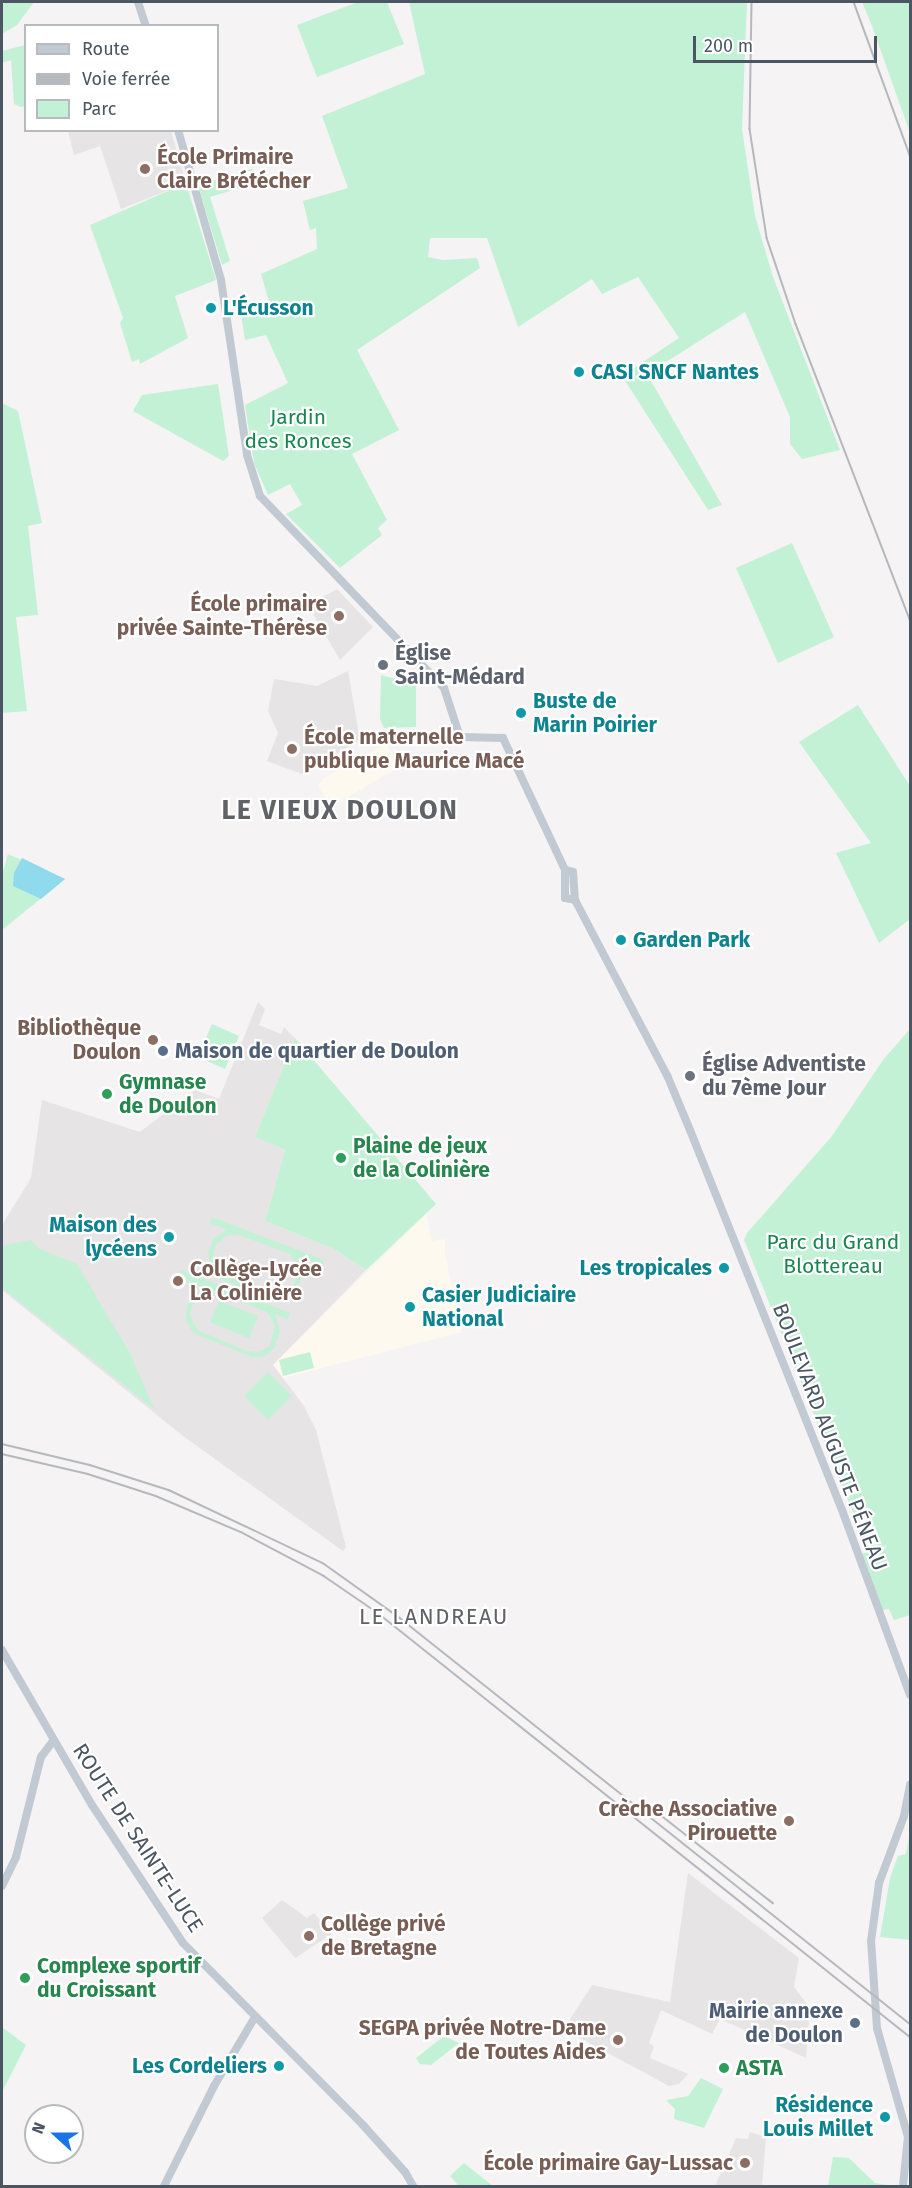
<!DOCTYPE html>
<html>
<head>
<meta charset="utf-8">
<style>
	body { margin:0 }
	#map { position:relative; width:912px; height:2188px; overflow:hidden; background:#f5f3f3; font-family:"Fira Sans",sans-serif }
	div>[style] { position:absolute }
	.commercial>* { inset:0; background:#fdf9ef }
	.education>* { inset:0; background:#e6e4e5 }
	.green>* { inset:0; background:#c3f1d5 }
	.water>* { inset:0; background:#90daee }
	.tertiary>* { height:8px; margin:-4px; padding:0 4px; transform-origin:4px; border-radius:4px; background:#c1cad2 }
	.tram>* { height:1.5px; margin:-0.75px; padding:0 0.75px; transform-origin:0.75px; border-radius:0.75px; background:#b5b8bd }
	.rail>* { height:1.5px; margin:-0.75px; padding:0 0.75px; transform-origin:0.75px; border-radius:0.75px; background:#b5b8bd }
	.dots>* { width:16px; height:16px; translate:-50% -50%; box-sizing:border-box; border:3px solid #fff; border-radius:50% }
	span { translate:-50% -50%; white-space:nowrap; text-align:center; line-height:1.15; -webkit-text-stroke:4.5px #fff; paint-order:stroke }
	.education-label { font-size:21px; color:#785e54; font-weight:700 }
	.left { translate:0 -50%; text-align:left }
	.right { translate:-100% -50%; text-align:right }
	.culture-label { font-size:21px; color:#0d838f; font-weight:700 }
	.park-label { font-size:21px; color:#17864f }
	.worship-label { font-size:21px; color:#5b616d; font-weight:700 }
	.service-label { font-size:21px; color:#4e5e75; font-weight:700 }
	.leisure-label { font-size:21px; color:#27864d; font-weight:700 }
	.street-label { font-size:21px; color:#4a5661 }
	.neighbourhood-label { font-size:22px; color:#5f6368; letter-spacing:1.5px }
	.district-label { font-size:27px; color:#5f6368; font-weight:700; letter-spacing:1.5px }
	.frame { position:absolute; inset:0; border:3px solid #4a5661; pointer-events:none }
	.legend { position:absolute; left:24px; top:24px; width:195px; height:108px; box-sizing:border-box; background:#fff; border:2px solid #b7bbc0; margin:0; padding:8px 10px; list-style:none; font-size:18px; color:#4a5661 }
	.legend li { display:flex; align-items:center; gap:12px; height:30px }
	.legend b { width:30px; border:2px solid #b7bbc0 }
	.north { position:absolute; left:24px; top:2104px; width:60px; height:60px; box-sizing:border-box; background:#fff; border:2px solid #b7bbc0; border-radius:50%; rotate:291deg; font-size:16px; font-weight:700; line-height:24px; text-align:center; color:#4a5661 }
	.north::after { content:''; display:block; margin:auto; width:21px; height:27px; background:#1a73e8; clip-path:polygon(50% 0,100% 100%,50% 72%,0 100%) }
	.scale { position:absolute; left:693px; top:36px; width:184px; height:27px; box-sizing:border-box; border:3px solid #4a5661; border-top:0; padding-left:8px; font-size:18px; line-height:21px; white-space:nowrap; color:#4a5661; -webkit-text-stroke:4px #fff; paint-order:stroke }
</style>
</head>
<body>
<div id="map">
	<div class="commercial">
		<div style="clip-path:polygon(387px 743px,396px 769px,331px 807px,318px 786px,324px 778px)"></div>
		<div style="clip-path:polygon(426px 1214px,432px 1241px,445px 1239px,445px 1254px,462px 1332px,283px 1378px,273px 1365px)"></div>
	</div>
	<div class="education">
		<div style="clip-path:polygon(68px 131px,171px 131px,186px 183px,121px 209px,100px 146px,74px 155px)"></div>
		<div style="clip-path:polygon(337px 589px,373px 627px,340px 660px,308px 605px)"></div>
		<div style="clip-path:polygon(348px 671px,360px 740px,302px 774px,267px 761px,278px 733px,268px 711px,274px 679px,317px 686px)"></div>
		<div style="clip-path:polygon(258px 1002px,265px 1009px,259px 1025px,281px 1034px,284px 1027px,295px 1038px,255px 1137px,285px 1150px,265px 1221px,334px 1249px,366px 1270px,273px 1365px,304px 1406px,316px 1430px,346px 1547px,343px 1551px,183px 1436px,2px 1290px,2px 1225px,31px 1178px,42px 1100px,140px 1132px,195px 1090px,219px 1099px)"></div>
		<div style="clip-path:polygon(688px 1873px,799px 1958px,794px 1987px,810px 2008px,806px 2058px,720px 2019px,712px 2034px,661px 2010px,649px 2043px,654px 2046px,650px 2058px,688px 2074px,679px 2084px,669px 2086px,569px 2032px,567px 2024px,592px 1985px,670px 2002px)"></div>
		<div style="clip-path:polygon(282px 1900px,307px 1918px,314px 1913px,332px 1934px,295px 1958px,262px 1918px)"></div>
		<div style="clip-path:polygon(750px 2132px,766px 2137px,762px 2186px,715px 2186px,736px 2138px,748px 2139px)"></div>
	</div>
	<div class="green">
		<div style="clip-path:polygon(8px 2px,34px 2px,17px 25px,2px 34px,2px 4px)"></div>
		<div style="clip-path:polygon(358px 2px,387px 2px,404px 44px,317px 77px,297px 25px)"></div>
		<div style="clip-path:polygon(409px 2px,747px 2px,742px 129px,755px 216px,773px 277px,840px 450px,802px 459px,790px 444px,790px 417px,745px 312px,647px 374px,722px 505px,708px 510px,622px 376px,679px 338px,638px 277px,602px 294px,592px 279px,518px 327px,487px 238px,430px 238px,428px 257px,443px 260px,477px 258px,480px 268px,357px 350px,399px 430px,352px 454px,387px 520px,378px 528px,382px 535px,340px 568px,286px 514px,302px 505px,290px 484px,268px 495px,254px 463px,245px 405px,288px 383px,266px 335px,245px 340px,241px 314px,269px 302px,261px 274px,317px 249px,316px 228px,310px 230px,303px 201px,348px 188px,322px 116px,425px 74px)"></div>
		<div style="clip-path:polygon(862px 2px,910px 2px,910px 133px,872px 26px)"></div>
		<div style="clip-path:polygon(25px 45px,25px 106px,21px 107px,14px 104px,11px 60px,2px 63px,2px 51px)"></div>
		<div style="clip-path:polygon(252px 169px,256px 183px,210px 197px,230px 261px,222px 265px,198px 185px)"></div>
		<div style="clip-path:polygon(186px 183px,216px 280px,175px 296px,188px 338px,140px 364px,139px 359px,132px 362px,120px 323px,123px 318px,90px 225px)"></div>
		<div style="clip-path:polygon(218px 384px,229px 456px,223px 461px,133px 411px,142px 395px)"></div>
		<div style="clip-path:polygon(2px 403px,18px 411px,42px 523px,28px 526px,38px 615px,16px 617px,27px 711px,2px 713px)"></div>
		<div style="clip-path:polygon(792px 543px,834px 637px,778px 663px,736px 568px)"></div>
		<div style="clip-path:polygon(411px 670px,423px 683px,416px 684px,416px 727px,384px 728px,380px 719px,381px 675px,400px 680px,401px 674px,404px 677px)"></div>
		<div style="clip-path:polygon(858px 705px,910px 786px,910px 919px,879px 943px,836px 853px,871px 843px,799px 742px)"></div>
		<div style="clip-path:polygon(8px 854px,65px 879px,2px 930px,2px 875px)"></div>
		<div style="clip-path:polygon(212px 1024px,239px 1036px,225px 1069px,198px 1057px)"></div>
		<div style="clip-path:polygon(910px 1029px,910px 1615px,894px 1620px,889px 1609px,882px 1610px,860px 1556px,868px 1550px,744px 1240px,747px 1233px,832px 1136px,883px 1060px)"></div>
		<div style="clip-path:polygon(295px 1038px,436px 1204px,366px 1270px,334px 1249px,265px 1221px,285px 1150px,255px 1137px)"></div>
		<div style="clip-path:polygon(evenodd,212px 1217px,324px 1260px,322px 1266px,298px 1257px,302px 1278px,295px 1291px,284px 1299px,271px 1299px,220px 1279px,210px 1267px,208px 1252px,214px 1238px,227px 1230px,210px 1223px,212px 1217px,237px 1234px,290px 1254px,298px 1268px,293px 1288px,282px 1294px,269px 1294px,220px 1273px,213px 1257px,216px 1245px,226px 1236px,237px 1234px)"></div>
		<div style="clip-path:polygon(31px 1240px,40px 1249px,77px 1264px,131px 1355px,154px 1409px,2px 1288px,2px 1250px,5px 1245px)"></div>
		<div style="clip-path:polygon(evenodd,181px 1270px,290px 1313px,288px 1319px,275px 1314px,280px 1331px,274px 1349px,265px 1356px,252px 1357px,193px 1333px,186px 1320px,187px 1305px,204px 1288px,178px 1278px,181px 1270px,214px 1291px,267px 1312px,275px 1325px,270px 1346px,259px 1352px,247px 1351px,197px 1330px,190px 1315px,193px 1303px,203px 1293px,214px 1291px)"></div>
		<div style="clip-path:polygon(219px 1301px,258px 1316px,249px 1338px,210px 1322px)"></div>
		<div style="clip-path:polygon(310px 1352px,314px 1368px,283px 1376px,279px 1360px)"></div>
		<div style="clip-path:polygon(268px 1372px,292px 1396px,268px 1420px,244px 1396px)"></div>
		<div style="clip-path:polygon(910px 1831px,910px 1940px,880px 1937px,890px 1878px,898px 1856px,906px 1854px)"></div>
		<div style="clip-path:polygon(2px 2027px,26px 2045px,2px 2092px)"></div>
		<div style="clip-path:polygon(444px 2036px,459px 2043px,431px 2065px,420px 2064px,416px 2058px)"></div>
		<div style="clip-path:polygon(701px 2078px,723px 2089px,704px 2128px,674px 2119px,675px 2109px,666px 2100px,688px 2096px)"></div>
		<div style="clip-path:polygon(833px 2157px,849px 2158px,875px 2183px,894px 2186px,828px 2186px)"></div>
		<div style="clip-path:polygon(464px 2163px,493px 2186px,459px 2186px,450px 2176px)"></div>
	</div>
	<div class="water">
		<div style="clip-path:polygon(22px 858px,65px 879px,41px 899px,13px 886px,14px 873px)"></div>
	</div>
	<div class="tertiary">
		<div style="left:138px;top:2px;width:25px;rotate:72deg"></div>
		<div style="left:178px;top:130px;width:156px;rotate:74deg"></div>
		<div style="left:221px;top:280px;width:177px;rotate:81.5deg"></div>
		<div style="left:247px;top:455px;width:43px;rotate:72.4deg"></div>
		<div style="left:260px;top:496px;width:266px;rotate:46.2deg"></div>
		<div style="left:444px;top:688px;width:52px;rotate:71.9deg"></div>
		<div style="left:460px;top:737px;width:43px;rotate:1.3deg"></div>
		<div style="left:503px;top:738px;width:146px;rotate:64.8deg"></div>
		<div style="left:565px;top:870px;width:28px;rotate:90deg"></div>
		<div style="left:565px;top:898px;width:10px;rotate:11deg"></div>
		<div style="left:565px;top:870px;width:8px;rotate:14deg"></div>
		<div style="left:573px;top:872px;width:28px;rotate:86deg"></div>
		<div style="left:575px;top:900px;width:198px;rotate:62.3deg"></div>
		<div style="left:667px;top:1075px;width:60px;rotate:67.3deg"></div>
		<div style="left:690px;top:1130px;width:409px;rotate:68.2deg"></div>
		<div style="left:842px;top:1510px;width:197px;rotate:69.8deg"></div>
		<div style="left:2px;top:1650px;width:179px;rotate:59.9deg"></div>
		<div style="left:92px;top:1805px;width:165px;rotate:56.6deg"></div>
		<div style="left:183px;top:1943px;width:256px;rotate:45.3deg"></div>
		<div style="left:363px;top:2125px;width:63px;rotate:48.2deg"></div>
		<div style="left:405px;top:2172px;width:16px;rotate:60deg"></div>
		<div style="left:2px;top:1886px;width:32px;rotate:-64deg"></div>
		<div style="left:16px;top:1857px;width:103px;rotate:-76deg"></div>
		<div style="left:41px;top:1757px;width:21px;rotate:-53deg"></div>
		<div style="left:164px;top:2186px;width:112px;rotate:-63.4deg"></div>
		<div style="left:214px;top:2086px;width:80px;rotate:-59.3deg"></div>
		<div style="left:903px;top:2186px;width:49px;rotate:-84.2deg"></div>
		<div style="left:908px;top:2137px;width:113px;rotate:-105.9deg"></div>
		<div style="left:877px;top:2028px;width:87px;rotate:-93.9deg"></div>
		<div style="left:871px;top:1941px;width:59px;rotate:-82.1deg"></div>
		<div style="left:879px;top:1883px;width:72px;rotate:-69.5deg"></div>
		<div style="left:904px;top:1816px;width:32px;rotate:-79deg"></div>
	</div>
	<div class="tram">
		<div style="left:2px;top:1454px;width:88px;rotate:13.1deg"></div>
		<div style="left:88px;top:1474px;width:71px;rotate:17.9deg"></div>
		<div style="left:156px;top:1496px;width:92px;rotate:23deg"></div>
		<div style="left:241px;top:1532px;width:94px;rotate:27.9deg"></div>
		<div style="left:324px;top:1576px;width:65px;rotate:34.4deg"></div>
		<div style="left:378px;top:1613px;width:680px;rotate:38.55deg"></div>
	</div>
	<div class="rail">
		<div style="left:752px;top:2px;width:127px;rotate:90.9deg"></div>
		<div style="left:750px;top:129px;width:110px;rotate:81.1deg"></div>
		<div style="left:767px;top:238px;width:91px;rotate:71.4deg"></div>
		<div style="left:796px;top:324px;width:316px;rotate:68.9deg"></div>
		<div style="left:854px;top:2px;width:163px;rotate:69.9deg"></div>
		<div style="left:2px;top:1444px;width:90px;rotate:13.4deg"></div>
		<div style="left:90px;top:1465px;width:83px;rotate:17.6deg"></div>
		<div style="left:169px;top:1490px;width:170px;rotate:25.4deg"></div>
		<div style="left:323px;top:1563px;width:95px;rotate:35.5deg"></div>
		<div style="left:400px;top:1618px;width:652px;rotate:38.52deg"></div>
		<div style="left:648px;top:1805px;width:159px;rotate:38.1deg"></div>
	</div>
	<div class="dots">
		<div style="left:145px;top:169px;background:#8d6e63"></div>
		<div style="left:211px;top:308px;background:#0f9aa8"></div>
		<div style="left:579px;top:372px;background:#0f9aa8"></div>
		<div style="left:339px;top:616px;background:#8d6e63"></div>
		<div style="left:383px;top:665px;background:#6b7280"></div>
		<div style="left:521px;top:713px;background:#0f9aa8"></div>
		<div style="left:292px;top:749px;background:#8d6e63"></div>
		<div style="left:621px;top:940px;background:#0f9aa8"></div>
		<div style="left:153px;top:1040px;background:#8d6e63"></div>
		<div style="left:163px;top:1051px;background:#5c6f8a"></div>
		<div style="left:690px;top:1076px;background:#6b7280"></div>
		<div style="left:107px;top:1094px;background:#2e9e5b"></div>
		<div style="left:341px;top:1158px;background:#2e9e5b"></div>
		<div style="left:169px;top:1237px;background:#0f9aa8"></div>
		<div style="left:724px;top:1268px;background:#0f9aa8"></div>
		<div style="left:178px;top:1281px;background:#8d6e63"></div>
		<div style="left:410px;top:1307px;background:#0f9aa8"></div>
		<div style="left:789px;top:1821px;background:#8d6e63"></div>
		<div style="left:309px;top:1936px;background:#8d6e63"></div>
		<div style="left:25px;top:1978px;background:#2e9e5b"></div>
		<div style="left:855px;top:2023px;background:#5c6f8a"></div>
		<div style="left:618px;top:2040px;background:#8d6e63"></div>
		<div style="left:279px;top:2066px;background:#0f9aa8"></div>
		<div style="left:724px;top:2068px;background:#2e9e5b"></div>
		<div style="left:885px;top:2117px;background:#0f9aa8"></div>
		<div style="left:745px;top:2163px;background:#8d6e63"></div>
	</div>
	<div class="education-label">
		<span class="left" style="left:157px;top:169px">École Primaire<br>Claire Brétécher</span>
		<span class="right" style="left:327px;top:616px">École primaire<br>privée Sainte-Thérèse</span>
		<span class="left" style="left:304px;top:749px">École maternelle<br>publique Maurice Macé</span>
		<span class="right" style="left:141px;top:1040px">Bibliothèque<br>Doulon</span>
		<span class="left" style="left:190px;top:1281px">Collège-Lycée<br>La Colinière</span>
		<span class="right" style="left:777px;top:1821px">Crèche Associative<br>Pirouette</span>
		<span class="left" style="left:321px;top:1936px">Collège privé<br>de Bretagne</span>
		<span class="right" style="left:606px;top:2040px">SEGPA privée Notre-Dame<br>de Toutes Aides</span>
		<span class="right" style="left:733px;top:2163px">École primaire Gay-Lussac</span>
	</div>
	<div class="culture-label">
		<span class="left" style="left:223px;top:308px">L'Écusson</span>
		<span class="left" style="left:591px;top:372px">CASI SNCF Nantes</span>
		<span class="left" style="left:533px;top:713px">Buste de<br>Marin Poirier</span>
		<span class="left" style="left:633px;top:940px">Garden Park</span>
		<span class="right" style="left:157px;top:1237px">Maison des<br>lycéens</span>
		<span class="right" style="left:712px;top:1268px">Les tropicales</span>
		<span class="left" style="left:422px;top:1307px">Casier Judiciaire<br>National</span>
		<span class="right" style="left:267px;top:2066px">Les Cordeliers</span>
		<span class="right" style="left:873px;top:2117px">Résidence<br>Louis Millet</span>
	</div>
	<div class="park-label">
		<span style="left:298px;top:429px">Jardin<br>des Ronces</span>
		<span style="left:833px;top:1254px">Parc du Grand<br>Blottereau</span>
	</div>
	<div class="worship-label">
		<span class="left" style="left:395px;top:665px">Église<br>Saint-Médard</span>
		<span class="left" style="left:702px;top:1076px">Église Adventiste<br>du 7ème Jour</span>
	</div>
	<div class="service-label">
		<span class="left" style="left:175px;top:1051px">Maison de quartier de Doulon</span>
		<span class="right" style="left:843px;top:2023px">Mairie annexe<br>de Doulon</span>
	</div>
	<div class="leisure-label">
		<span class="left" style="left:119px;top:1094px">Gymnase<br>de Doulon</span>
		<span class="left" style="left:353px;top:1158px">Plaine de jeux<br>de la Colinière</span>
		<span class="left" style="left:37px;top:1978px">Complexe sportif<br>du Croissant</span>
		<span class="left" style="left:736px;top:2068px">ASTA</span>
	</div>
	<div class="street-label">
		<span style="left:830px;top:1437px;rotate:69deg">BOULEVARD AUGUSTE PÉNEAU</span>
		<span style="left:138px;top:1838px;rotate:57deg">ROUTE DE SAINTE-LUCE</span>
	</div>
	<div class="neighbourhood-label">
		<span style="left:434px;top:1617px">LE LANDREAU</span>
	</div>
	<div class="district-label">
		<span style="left:340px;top:811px">LE VIEUX DOULON</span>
	</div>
	<div class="frame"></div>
	<ul class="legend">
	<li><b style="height:8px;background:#c1cad2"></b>Route</li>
	<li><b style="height:8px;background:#b5b8bd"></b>Voie ferrée</li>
	<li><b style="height:16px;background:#c3f1d5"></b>Parc</li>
	</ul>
	<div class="north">N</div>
	<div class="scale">200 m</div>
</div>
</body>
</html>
